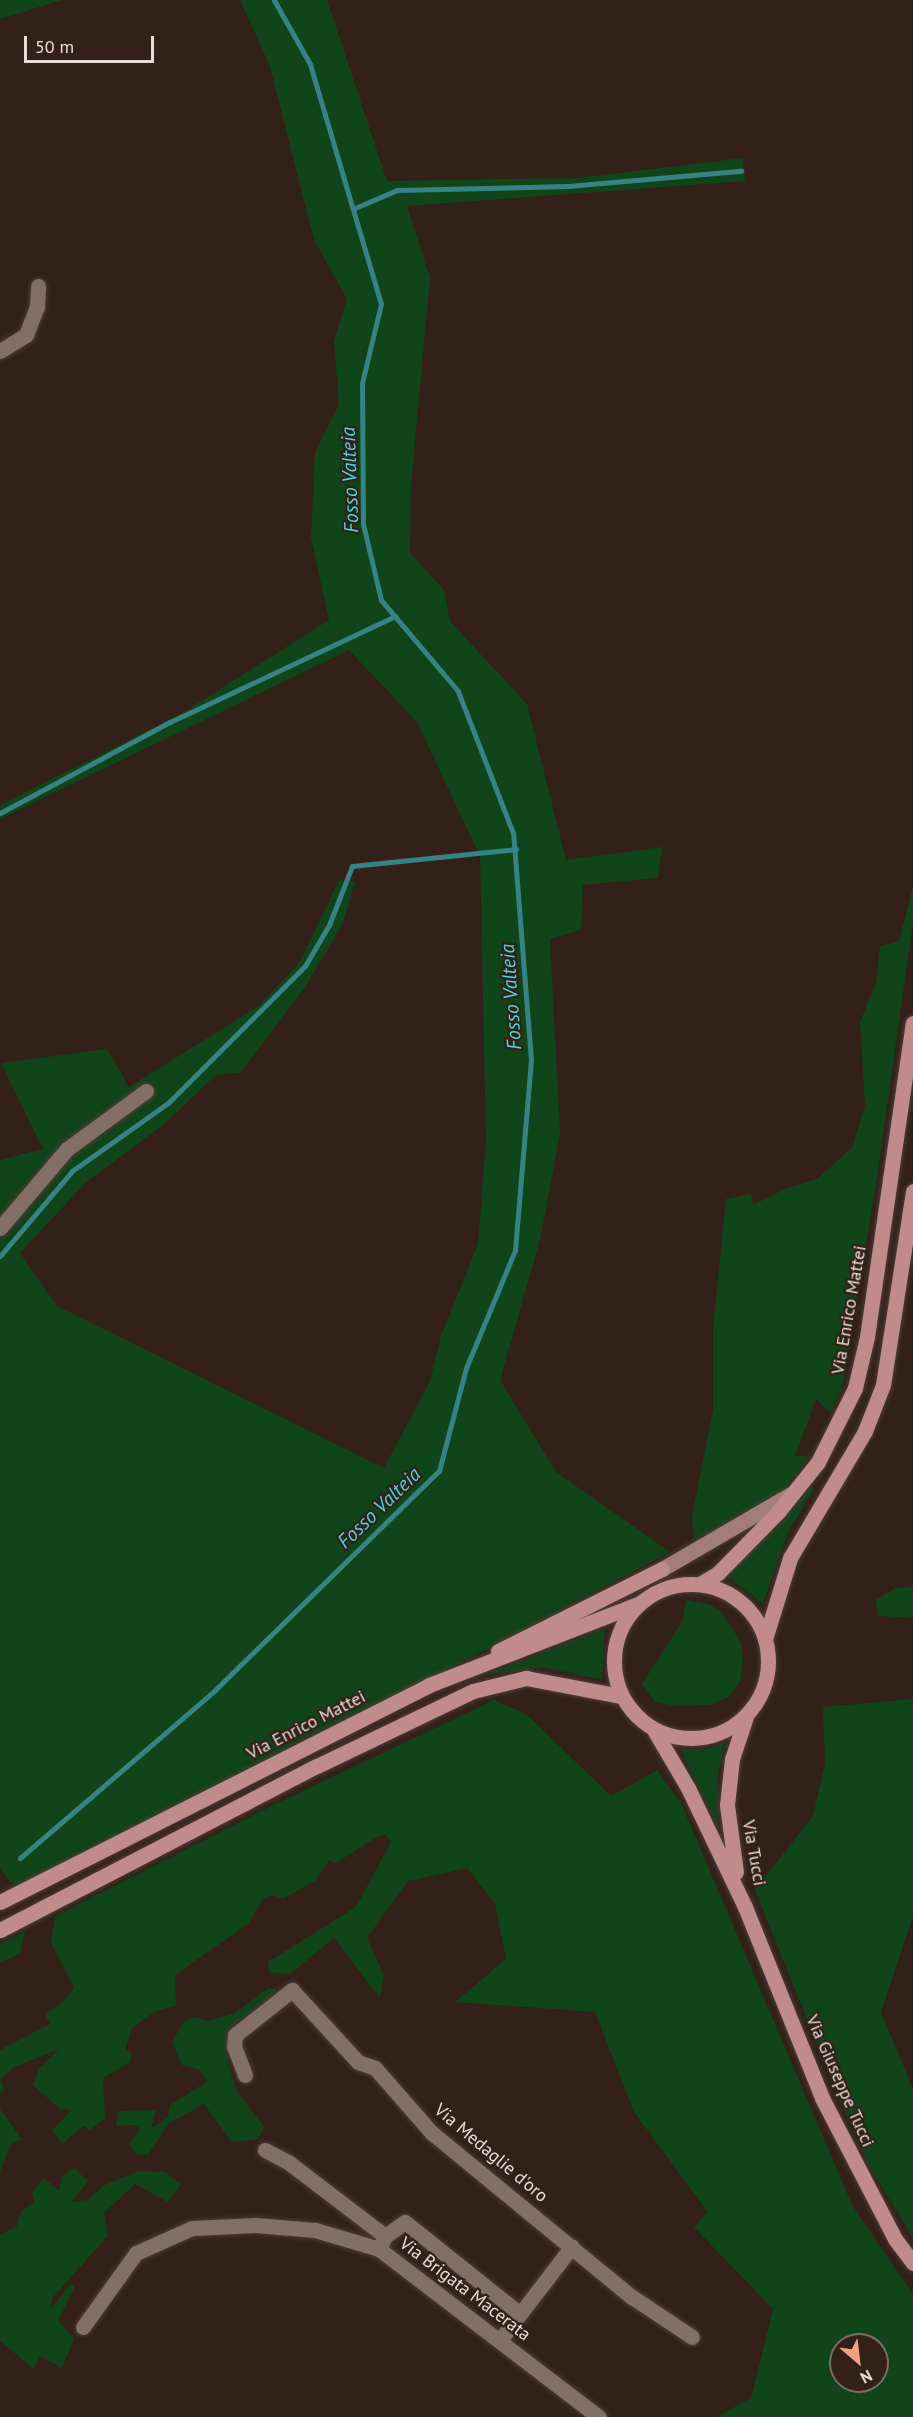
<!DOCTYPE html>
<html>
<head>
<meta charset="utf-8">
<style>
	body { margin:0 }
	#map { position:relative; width:913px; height:2417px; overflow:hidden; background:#332119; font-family:"PT Sans",sans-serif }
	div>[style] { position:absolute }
	.green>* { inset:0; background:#104419 }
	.stream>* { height:5px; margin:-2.5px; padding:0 2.5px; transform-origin:2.5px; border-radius:2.5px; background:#378384 }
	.roads { filter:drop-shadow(0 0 2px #4b3c37) drop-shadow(0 0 2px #4b3c37) }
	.minor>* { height:15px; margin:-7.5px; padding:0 7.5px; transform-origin:7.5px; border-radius:7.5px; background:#846f66 }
	.secondary>* { height:15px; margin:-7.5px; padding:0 7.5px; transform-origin:7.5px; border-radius:7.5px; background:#a37d79 }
	.primary>* { height:15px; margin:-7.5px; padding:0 7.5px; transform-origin:7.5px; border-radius:7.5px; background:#c18b8c }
	.primary>.ring { margin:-7.5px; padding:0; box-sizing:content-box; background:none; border:15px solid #c18b8c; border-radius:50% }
	span { translate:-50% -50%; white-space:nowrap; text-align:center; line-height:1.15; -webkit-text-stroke:4.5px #332119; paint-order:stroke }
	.street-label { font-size:18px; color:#e8dcd7 }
	.water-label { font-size:20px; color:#42d9dc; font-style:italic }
	.north { position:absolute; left:829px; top:2333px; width:60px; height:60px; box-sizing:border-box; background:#332119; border:2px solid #7b6c65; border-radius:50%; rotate:152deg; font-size:16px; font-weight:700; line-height:24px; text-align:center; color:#e8dcd7 }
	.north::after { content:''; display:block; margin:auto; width:21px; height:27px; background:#f2a07f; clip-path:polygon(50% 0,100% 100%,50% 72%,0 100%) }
	.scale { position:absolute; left:24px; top:36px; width:130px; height:27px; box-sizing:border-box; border:3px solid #e8dcd7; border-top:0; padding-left:8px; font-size:18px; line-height:21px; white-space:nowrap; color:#e8dcd7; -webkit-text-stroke:4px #332119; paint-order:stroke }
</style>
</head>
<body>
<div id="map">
	<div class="green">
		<div style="clip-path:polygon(0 0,62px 0,0 19px)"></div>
		<div style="clip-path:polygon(240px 0,327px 0,387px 181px,577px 178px,743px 158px,745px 181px,407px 206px,430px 278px,411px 485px,410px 553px,444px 590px,450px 621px,527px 704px,566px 860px,662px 847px,658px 878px,583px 885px,581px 930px,550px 939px,560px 1133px,540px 1240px,500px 1380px,556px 1472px,670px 1552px,421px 1684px,14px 1887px,0 1868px,0 1160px,43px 1149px,1px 1063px,107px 1049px,129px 1087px,259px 1006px,300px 962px,339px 880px,355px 882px,343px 923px,306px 986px,240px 1073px,216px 1075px,162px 1126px,85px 1183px,20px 1253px,57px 1306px,384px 1468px,430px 1381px,441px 1336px,478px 1244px,486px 1141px,480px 856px,417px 722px,349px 650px,0 819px,0 805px,181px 714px,329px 620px,311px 538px,315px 452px,339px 405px,334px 341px,347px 299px,314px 240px,270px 66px)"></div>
		<div style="clip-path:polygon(913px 886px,913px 922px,876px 1185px,842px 1389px,831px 1413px,816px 1399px,795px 1456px,810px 1456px,784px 1489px,740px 1520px,694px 1539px,692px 1517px,713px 1410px,713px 1329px,726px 1199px,751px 1194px,753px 1205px,785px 1189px,817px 1179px,852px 1148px,865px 1106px,860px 1022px,876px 983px,880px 946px,899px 941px)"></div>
		<div style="clip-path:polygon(811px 1487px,814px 1489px,788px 1532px,763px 1604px,728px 1577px)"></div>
		<div style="clip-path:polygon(913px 1587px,913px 1618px,878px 1616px,876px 1600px,895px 1588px)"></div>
		<div style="clip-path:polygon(686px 1600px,711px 1605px,722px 1612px,741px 1643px,743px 1660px,740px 1682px,727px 1698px,709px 1705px,676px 1706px,655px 1702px,642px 1684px,683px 1620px)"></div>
		<div style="clip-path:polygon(605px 1628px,602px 1680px,542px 1667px,483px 1676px)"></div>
		<div style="clip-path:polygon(913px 1699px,913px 1916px,881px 2012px,913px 2089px,913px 2238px,869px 2166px,837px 2094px,755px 1890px,813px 1816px,825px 1763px,823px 1707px)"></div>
		<div style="clip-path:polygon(evenodd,494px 1700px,526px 1714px,611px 1796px,657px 1770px,682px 1805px,852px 2205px,913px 2294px,913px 2417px,716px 2417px,751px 2398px,773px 2309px,694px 2227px,708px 2212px,634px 2112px,595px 2012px,455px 2002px,506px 1959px,495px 1904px,467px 1868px,408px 1881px,367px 1938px,384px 1975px,380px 1998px,334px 1938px,290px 1974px,269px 1972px,268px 1962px,356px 1907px,391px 1842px,386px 1835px,378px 1836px,336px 1863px,329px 1860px,316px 1880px,283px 1899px,273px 1895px,262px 1900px,248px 1924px,175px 1975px,176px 2005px,156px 2011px,132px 2028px,125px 2050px,132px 2052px,130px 2062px,103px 2078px,105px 2118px,90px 2130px,84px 2126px,62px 2144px,52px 2130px,72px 2110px,60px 2109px,33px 2085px,39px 2069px,59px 2049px,14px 2067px,0 2079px,5px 2090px,0 2093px,0 2050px,50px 2024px,45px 2014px,64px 2002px,74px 1987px,51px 1943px,55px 1916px,273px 1805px,494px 1700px,841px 2345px,877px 2345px,877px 2381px,841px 2381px,841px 2345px)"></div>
		<div style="clip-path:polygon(725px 1742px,718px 1775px,718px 1828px,680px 1749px,711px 1748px)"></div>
		<div style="clip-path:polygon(25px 1931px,20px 1953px,0 1963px,0 1944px)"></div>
		<div style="clip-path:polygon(269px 1988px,279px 1990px,234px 2024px,226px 2055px,236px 2090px,264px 2127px,258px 2139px,232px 2142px,204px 2104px,169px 2123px,148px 2155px,136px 2154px,129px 2145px,140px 2129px,135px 2125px,116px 2126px,118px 2111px,156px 2110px,151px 2128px,168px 2118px,169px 2106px,208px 2081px,198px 2069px,182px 2065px,172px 2042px,184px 2021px,194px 2017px,208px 2021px,233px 2014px)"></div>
		<div style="clip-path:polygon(0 2109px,22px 2139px,11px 2144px,0 2172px)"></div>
		<div style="clip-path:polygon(74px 2168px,88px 2181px,72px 2202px,87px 2200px,105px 2185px,139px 2171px,165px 2172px,181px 2184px,168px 2202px,135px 2184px,104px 2213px,108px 2236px,52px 2298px,51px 2309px,70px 2284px,75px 2286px,58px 2321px,74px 2339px,62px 2368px,40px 2356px,34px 2369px,0 2341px,0 2235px,17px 2226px,21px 2212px,34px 2202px,32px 2192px,44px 2178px,59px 2191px,62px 2176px)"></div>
	</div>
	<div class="stream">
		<div style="left:355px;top:208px;width:46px;rotate:-23.2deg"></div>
		<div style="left:397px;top:190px;width:171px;rotate:-1.3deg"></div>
		<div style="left:568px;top:186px;width:174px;rotate:-5deg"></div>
		<div style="left:0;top:813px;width:193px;rotate:-28.2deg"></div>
		<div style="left:170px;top:722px;width:249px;rotate:-25.2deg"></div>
		<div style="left:0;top:1256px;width:111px;rotate:-49.7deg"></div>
		<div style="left:72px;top:1171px;width:118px;rotate:-35.3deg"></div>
		<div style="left:168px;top:1103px;width:194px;rotate:-45deg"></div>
		<div style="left:305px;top:966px;width:48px;rotate:-59.7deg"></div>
		<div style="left:329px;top:925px;width:63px;rotate:-68.7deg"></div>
		<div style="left:352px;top:866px;width:165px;rotate:-5.9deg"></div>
		<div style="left:20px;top:1858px;width:257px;rotate:-40.7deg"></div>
		<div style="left:215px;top:1690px;width:313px;rotate:-44.4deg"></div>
		<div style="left:439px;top:1471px;width:106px;rotate:-75.3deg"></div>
		<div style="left:466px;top:1368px;width:128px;rotate:-67.4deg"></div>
		<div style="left:515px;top:1250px;width:191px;rotate:-85.2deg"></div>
		<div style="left:531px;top:1060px;width:228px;rotate:-94.5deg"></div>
		<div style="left:513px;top:833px;width:152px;rotate:-111.2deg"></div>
		<div style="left:458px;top:691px;width:119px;rotate:-130.2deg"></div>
		<div style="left:381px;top:600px;width:78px;rotate:-103.3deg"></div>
		<div style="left:363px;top:524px;width:141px;rotate:-90.4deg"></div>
		<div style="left:362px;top:383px;width:81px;rotate:-76.5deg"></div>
		<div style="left:381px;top:304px;width:250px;rotate:-106.5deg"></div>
		<div style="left:310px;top:64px;width:73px;rotate:-119.4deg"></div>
	</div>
	<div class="roads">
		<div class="minor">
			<div style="left:0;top:351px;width:31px;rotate:-32deg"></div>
			<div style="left:26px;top:335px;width:30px;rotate:-69deg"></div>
			<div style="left:37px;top:307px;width:21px;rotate:-87deg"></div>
			<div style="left:0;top:1228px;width:104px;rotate:-49.7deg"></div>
			<div style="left:67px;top:1149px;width:98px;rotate:-36.3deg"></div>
			<div style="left:245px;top:2075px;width:30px;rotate:-111deg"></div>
			<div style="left:234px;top:2047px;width:12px;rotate:-85deg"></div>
			<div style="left:235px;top:2035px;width:73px;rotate:-38.3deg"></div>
			<div style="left:292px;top:1990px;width:98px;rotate:47.5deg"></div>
			<div style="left:358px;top:2062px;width:18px;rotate:19deg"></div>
			<div style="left:375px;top:2068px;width:86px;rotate:48.8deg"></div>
			<div style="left:432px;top:2133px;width:259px;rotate:39.4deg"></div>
			<div style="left:632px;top:2297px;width:72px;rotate:33.7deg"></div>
			<div style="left:265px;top:2150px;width:26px;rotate:28deg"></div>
			<div style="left:288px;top:2162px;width:122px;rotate:37.3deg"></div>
			<div style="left:379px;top:2249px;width:14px;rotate:-65deg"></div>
			<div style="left:385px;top:2236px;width:24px;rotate:-35deg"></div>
			<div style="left:405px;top:2222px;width:146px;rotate:38.6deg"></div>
			<div style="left:83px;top:2327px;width:91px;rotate:-54.4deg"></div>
			<div style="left:136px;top:2253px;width:61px;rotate:-24.1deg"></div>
			<div style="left:192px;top:2228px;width:64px;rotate:-2.7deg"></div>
			<div style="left:256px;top:2225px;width:59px;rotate:4.8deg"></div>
			<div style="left:315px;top:2230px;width:67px;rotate:16.5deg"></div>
			<div style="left:379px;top:2249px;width:277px;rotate:37.4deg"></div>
			<div style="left:500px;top:2340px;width:118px;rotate:-52.5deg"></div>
		</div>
		<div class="secondary">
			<div style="left:662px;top:1569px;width:149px;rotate:-30.2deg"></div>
		</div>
		<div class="primary">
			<div class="ring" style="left:614px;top:1584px;width:139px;height:139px"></div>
			<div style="left:700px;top:1584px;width:21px;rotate:-31deg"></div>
			<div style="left:718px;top:1573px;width:86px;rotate:-45.5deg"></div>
			<div style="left:778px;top:1512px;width:64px;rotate:-51.3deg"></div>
			<div style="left:818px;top:1462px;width:83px;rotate:-63.4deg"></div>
			<div style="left:855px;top:1388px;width:52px;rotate:-76.8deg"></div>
			<div style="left:867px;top:1337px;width:317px;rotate:-81.7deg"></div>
			<div style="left:765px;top:1639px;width:85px;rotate:-72.8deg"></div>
			<div style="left:790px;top:1558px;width:147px;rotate:-59.4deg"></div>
			<div style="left:865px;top:1431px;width:49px;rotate:-68.6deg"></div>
			<div style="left:883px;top:1385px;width:196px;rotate:-81.2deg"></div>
			<div style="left:498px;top:1651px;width:183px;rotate:-26.6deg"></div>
			<div style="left:654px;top:1730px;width:67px;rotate:59.6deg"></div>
			<div style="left:688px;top:1788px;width:132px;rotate:64.4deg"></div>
			<div style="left:745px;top:1907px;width:206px;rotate:68deg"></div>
			<div style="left:822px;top:2098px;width:159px;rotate:62.6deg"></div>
			<div style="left:895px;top:2239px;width:30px;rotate:53deg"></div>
			<div style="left:736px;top:1872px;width:68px;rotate:-97.7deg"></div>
			<div style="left:727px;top:1805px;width:46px;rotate:-83.8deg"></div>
			<div style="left:732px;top:1759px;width:44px;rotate:-71.6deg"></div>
			<div style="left:0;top:1902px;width:481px;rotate:-26.8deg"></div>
			<div style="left:429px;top:1685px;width:224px;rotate:-21.2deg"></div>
			<div style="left:0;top:1930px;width:357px;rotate:-27.4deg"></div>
			<div style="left:317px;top:1766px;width:173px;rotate:-25.7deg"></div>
			<div style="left:473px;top:1691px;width:55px;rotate:-13.8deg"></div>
			<div style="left:526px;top:1678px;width:97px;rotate:10.7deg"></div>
		</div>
	</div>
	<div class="street-label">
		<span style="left:849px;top:1310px;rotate:-80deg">Via Enrico Mattei</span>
		<span style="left:306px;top:1725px;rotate:-27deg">Via Enrico Mattei</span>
		<span style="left:754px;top:1853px;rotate:80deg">Via Tucci</span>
		<span style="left:840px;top:2081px;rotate:66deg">Via Giuseppe Tucci</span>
		<span style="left:491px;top:2153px;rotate:40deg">Via Medaglie d'oro</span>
		<span style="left:465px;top:2289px;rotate:37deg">Via Brigata Macerata</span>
	</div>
	<div class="water-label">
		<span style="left:350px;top:480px;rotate:-92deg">Fosso Valteia</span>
		<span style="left:511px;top:997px;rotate:-94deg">Fosso Valteia</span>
		<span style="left:379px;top:1508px;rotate:-44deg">Fosso Valteia</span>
	</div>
	<div class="north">N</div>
	<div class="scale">50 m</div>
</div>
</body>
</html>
